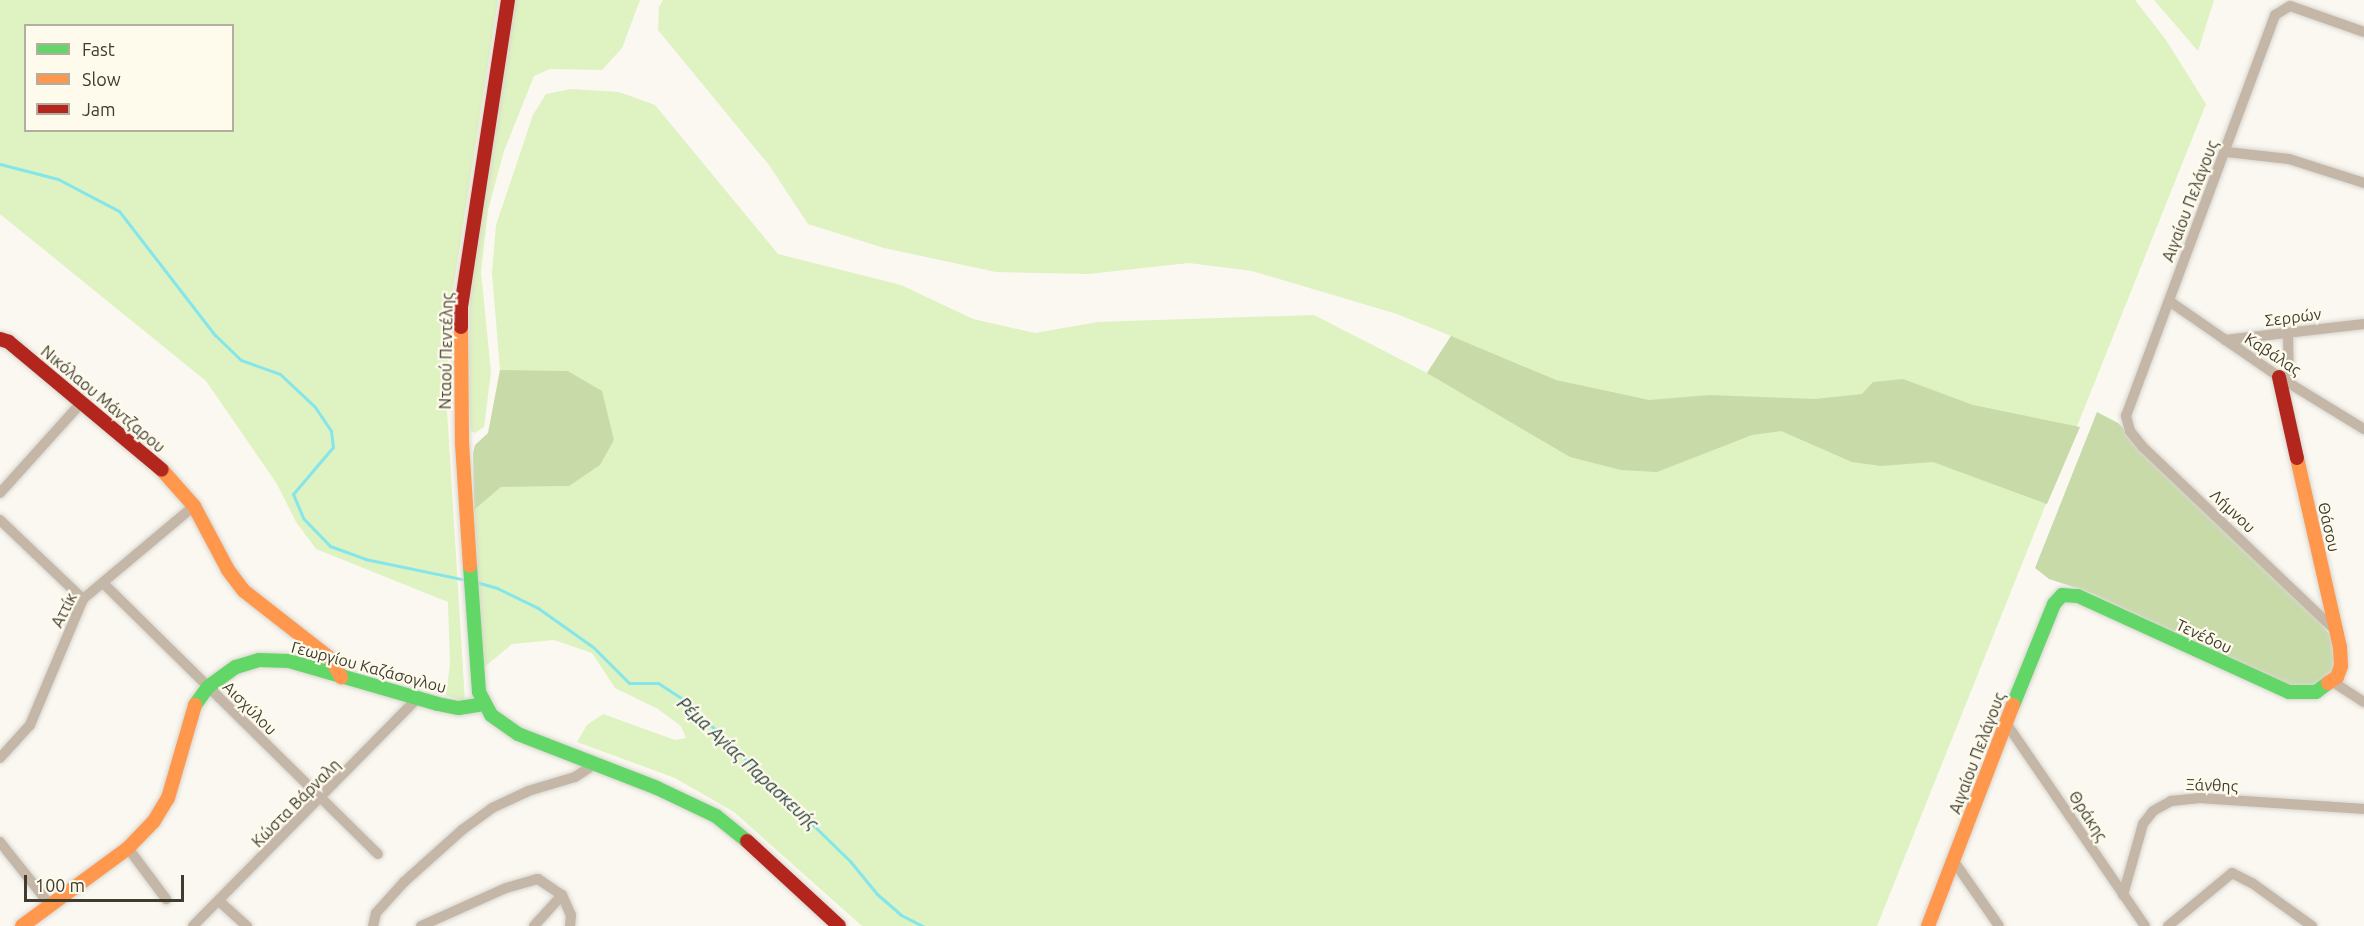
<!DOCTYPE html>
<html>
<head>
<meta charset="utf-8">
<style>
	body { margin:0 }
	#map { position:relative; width:2364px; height:926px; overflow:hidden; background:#faf8f1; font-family:Ubuntu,sans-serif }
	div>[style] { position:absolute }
	.green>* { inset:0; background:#dff2c1 }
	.forest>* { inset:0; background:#c7daa8 }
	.stream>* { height:3px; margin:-1.5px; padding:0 1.5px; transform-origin:1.5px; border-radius:1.5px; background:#84e6eb }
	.roads { filter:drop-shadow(0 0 2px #d8d5cf) drop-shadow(0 0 2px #d8d5cf) }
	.street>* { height:10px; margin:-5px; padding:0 5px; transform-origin:5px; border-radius:5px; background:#c4b7a7 }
	.fast>* { height:14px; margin:-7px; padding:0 7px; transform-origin:7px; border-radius:7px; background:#63d668 }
	.slow>* { height:14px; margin:-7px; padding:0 7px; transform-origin:7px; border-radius:7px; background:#ff974d }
	.jam>* { height:14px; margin:-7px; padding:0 7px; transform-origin:7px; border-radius:7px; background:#b3261e }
	span { translate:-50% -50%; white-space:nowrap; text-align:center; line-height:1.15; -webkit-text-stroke:4.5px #fefbed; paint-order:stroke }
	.street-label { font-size:16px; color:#3f3b2e }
	.water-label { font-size:18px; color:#243c3d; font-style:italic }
	.legend { position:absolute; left:24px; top:24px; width:210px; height:108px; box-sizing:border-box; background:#fefbed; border:2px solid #b2aea1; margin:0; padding:8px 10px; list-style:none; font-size:18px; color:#3f3b2e }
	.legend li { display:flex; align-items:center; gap:12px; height:30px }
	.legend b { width:30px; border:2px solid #b2aea1 }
	.scale { position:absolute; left:24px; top:875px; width:160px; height:27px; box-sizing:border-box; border:3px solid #3f3b2e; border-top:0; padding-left:8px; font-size:18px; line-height:21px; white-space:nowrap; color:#3f3b2e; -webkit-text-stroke:4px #fefbed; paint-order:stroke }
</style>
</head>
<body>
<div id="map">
	<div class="green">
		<div style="clip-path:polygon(evenodd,0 0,498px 0,452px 297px,446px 394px,465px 702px,446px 695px,450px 664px,448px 602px,316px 549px,296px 522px,277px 484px,206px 381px,0 214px,0 0,26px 26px,232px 26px,232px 130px,26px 130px,26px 26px)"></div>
		<div style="clip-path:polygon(515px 0,640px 0,622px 48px,602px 70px,550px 69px,534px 76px,504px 151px,488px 210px,481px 272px,491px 372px,484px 427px,475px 433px,471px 431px,469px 401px,470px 282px)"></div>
		<div style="clip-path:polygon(663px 0,2135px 0,2166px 40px,2206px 104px,1877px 926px,862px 926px,734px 812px,675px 778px,577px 742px,587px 725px,603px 714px,675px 740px,686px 738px,681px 726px,658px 709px,615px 688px,592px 653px,554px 640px,512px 644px,482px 669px,474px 510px,501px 487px,569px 486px,614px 440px,601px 391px,568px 371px,500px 370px,492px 273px,496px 225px,533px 115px,546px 94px,571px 89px,619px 92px,655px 105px,778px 254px,901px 285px,973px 319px,1035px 333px,1098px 322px,1314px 315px,1427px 373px,1451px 336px,1397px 314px,1252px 271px,1189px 263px,1088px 274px,996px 272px,884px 248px,808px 224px,769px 165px,658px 30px,659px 7px)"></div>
		<div style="clip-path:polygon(2154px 0,2214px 0,2198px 51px)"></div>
	</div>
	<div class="forest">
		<div style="clip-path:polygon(1451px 336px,1556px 380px,1649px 400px,1710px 395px,1815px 399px,1862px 394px,1873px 382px,1903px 379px,1973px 405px,2080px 427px,2047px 504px,1933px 462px,1881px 466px,1852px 462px,1781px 431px,1752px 435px,1657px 472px,1621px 470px,1570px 457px,1427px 373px)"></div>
		<div style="clip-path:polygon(500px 370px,568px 371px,602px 391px,614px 440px,600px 465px,569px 486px,501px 487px,474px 510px,473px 453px,475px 445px,488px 433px)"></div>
		<div style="clip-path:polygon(2097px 412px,2118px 423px,2315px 616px,2335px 641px,2335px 667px,2326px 684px,2305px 692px,2086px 591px,2049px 579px,2035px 568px)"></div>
	</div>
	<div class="stream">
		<div style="left:0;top:164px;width:60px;rotate:14.5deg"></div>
		<div style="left:58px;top:179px;width:69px;rotate:27.7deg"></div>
		<div style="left:119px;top:211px;width:157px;rotate:52.3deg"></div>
		<div style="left:215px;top:335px;width:36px;rotate:44deg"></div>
		<div style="left:241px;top:360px;width:41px;rotate:19.7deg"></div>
		<div style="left:280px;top:374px;width:48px;rotate:43.3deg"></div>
		<div style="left:315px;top:407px;width:29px;rotate:56deg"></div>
		<div style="left:331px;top:431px;width:16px;rotate:83deg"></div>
		<div style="left:333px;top:447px;width:62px;rotate:130.4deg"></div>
		<div style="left:293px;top:494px;width:26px;rotate:67deg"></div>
		<div style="left:303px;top:518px;width:39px;rotate:46deg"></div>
		<div style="left:330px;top:546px;width:37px;rotate:20deg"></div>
		<div style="left:365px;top:559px;width:103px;rotate:11.7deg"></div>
		<div style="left:476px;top:582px;width:22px;rotate:16deg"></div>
		<div style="left:497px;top:588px;width:46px;rotate:26deg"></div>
		<div style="left:538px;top:608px;width:67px;rotate:35.3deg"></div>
		<div style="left:593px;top:647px;width:51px;rotate:45deg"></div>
		<div style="left:629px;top:683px;width:29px"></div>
		<div style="left:658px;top:683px;width:35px;rotate:33deg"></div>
		<div style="left:687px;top:702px;width:228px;rotate:44.3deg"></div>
		<div style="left:850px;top:861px;width:43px;rotate:50.7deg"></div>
		<div style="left:877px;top:894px;width:32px;rotate:41deg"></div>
		<div style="left:901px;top:915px;width:25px;rotate:27deg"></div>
	</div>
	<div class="roads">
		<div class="street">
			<div style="left:2227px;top:152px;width:62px;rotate:6.4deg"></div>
			<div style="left:2289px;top:159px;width:79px;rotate:17.7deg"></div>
			<div style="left:2169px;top:301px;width:134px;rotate:34.6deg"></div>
			<div style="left:2279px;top:377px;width:100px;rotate:31.5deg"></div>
			<div style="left:2288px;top:333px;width:50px;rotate:88.9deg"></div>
			<div style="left:2225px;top:340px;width:140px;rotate:-6.6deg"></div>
			<div style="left:0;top:493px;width:122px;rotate:-48deg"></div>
			<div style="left:0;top:520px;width:115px;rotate:43.6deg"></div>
			<div style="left:103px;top:583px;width:386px;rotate:44.6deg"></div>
			<div style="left:2335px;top:630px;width:267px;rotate:-136.4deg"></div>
			<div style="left:2142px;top:446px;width:19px;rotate:-129deg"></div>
			<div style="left:2130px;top:431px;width:16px;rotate:-105deg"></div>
			<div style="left:2126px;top:416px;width:428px;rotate:-69.6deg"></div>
			<div style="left:2275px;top:15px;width:17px;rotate:-31deg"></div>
			<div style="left:2290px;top:6px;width:78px;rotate:19.4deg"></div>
			<div style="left:2333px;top:682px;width:37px;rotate:33deg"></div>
			<div style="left:2006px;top:723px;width:246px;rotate:55.6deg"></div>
			<div style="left:0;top:758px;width:45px;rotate:-47.7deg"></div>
			<div style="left:30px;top:725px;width:137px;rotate:-67.2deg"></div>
			<div style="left:83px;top:599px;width:145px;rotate:-40deg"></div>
			<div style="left:0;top:842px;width:80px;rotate:51.6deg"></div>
			<div style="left:128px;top:848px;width:64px;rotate:53.3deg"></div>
			<div style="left:1953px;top:860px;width:80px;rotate:55.1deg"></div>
			<div style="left:562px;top:895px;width:22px;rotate:66deg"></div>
			<div style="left:571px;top:915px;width:11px;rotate:95deg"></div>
			<div style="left:2123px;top:895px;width:74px;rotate:-74.3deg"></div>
			<div style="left:2143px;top:824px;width:16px;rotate:-52deg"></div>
			<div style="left:2153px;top:811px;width:21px;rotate:-29deg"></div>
			<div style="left:2171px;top:801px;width:29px;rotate:-6deg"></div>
			<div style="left:2200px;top:798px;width:164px;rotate:3.8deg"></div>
			<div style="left:219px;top:901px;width:38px;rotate:42deg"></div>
			<div style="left:193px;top:926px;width:319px;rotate:-45.4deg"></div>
			<div style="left:373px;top:926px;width:13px;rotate:-77deg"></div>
			<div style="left:376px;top:913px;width:42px;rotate:-47.9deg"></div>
			<div style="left:404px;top:882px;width:78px;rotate:-41.9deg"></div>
			<div style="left:462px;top:830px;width:37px;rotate:-36deg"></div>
			<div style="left:492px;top:808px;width:40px;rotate:-25deg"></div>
			<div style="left:528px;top:791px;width:49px;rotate:-16.6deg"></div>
			<div style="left:575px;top:777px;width:24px;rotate:-33deg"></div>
			<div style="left:421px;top:926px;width:93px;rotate:-24.1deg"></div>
			<div style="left:506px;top:888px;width:33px;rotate:-16deg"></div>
			<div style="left:538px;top:879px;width:29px;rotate:34deg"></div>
			<div style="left:562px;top:895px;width:42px;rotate:132.1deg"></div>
			<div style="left:2168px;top:926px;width:83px;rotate:-39.6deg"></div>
			<div style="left:2232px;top:873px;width:22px;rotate:27deg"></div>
			<div style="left:2252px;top:883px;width:74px;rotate:35.6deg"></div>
		</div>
		<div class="fast">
			<div style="left:470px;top:566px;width:126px;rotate:85.9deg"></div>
			<div style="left:479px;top:692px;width:26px;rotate:62deg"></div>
			<div style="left:491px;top:715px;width:33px;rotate:35deg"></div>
			<div style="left:518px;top:734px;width:149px;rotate:21.2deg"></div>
			<div style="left:657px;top:788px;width:65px;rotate:25.4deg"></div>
			<div style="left:716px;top:816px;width:40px;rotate:39deg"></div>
			<div style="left:195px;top:705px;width:22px;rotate:-54deg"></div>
			<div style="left:208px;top:687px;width:34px;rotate:-36deg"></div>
			<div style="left:236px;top:667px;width:24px;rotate:-17deg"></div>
			<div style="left:259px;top:660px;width:30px;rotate:2deg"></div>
			<div style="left:289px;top:661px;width:155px;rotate:16.1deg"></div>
			<div style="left:438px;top:704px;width:21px;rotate:11deg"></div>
			<div style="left:459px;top:708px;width:25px;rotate:-9deg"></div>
			<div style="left:2013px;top:705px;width:109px;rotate:-67.9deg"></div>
			<div style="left:2054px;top:604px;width:12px;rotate:-48deg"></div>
			<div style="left:2062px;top:595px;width:16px;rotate:4deg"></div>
			<div style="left:2078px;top:596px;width:232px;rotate:24.5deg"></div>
			<div style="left:2289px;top:692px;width:27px"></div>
			<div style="left:2316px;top:692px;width:15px;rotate:-37deg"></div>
		</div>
		<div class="slow">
			<div style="left:461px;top:327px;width:116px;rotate:89.5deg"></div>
			<div style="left:462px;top:443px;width:123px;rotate:86.3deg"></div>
			<div style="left:2297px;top:458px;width:194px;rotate:77.2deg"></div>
			<div style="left:2340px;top:647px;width:19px;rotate:87deg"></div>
			<div style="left:2341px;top:666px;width:12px;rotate:110deg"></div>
			<div style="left:2337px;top:677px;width:11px;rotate:146deg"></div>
			<div style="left:162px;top:470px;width:48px;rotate:48.4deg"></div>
			<div style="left:194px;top:506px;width:72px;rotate:62deg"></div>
			<div style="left:228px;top:570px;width:26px;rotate:53deg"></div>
			<div style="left:244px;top:591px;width:110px;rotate:38deg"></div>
			<div style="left:331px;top:659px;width:21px;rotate:61deg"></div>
			<div style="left:22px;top:926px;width:132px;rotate:-36.3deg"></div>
			<div style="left:128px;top:848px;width:37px;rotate:-46deg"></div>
			<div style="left:154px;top:821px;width:27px;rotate:-59deg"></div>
			<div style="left:168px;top:798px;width:97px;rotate:-73.8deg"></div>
			<div style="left:1928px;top:926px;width:237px;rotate:-69deg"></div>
		</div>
		<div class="jam">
			<div style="left:461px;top:327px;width:20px;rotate:-90deg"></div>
			<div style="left:461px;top:307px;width:311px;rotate:-81.3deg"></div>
			<div style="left:0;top:339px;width:9px;rotate:18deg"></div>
			<div style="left:9px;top:342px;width:199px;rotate:39.9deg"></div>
			<div style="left:2279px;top:377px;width:83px;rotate:77.5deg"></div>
			<div style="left:747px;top:841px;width:125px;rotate:42.7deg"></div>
		</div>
	</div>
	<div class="street-label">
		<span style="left:2190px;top:201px;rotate:-69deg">Αιγαίου Πελάγους</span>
		<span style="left:2293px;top:317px;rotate:-7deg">Σερρών</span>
		<span style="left:446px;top:351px;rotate:-89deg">Νταού Πεντέλης</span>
		<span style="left:2273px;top:354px;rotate:33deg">Καβάλας</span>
		<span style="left:103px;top:399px;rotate:40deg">Νικόλαου Μάντζαρου</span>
		<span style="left:2233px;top:511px;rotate:43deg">Λήμνου</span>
		<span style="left:2329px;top:527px;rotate:77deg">Θάσου</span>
		<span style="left:64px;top:610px;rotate:-63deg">Αττίκ</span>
		<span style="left:2204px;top:636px;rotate:25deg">Τενέδου</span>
		<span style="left:369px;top:667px;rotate:15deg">Γεωργίου Καζάσογλου</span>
		<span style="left:250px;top:708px;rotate:45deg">Αισχύλου</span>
		<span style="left:1977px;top:753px;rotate:-69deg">Αιγαίου Πελάγους</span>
		<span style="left:2212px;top:785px;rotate:2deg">Ξάνθης</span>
		<span style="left:296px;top:803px;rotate:-45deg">Κώστα Βάρναλη</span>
		<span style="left:2088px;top:816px;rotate:57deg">Θράκης</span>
	</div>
	<div class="water-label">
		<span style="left:748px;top:763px;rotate:43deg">Ρέμα Αγίας Παρασκευής</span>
	</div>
	<ul class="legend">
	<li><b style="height:8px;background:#63d668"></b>Fast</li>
	<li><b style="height:8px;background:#ff974d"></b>Slow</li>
	<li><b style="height:8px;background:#b3261e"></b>Jam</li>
	</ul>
	<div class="scale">100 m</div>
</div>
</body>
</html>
